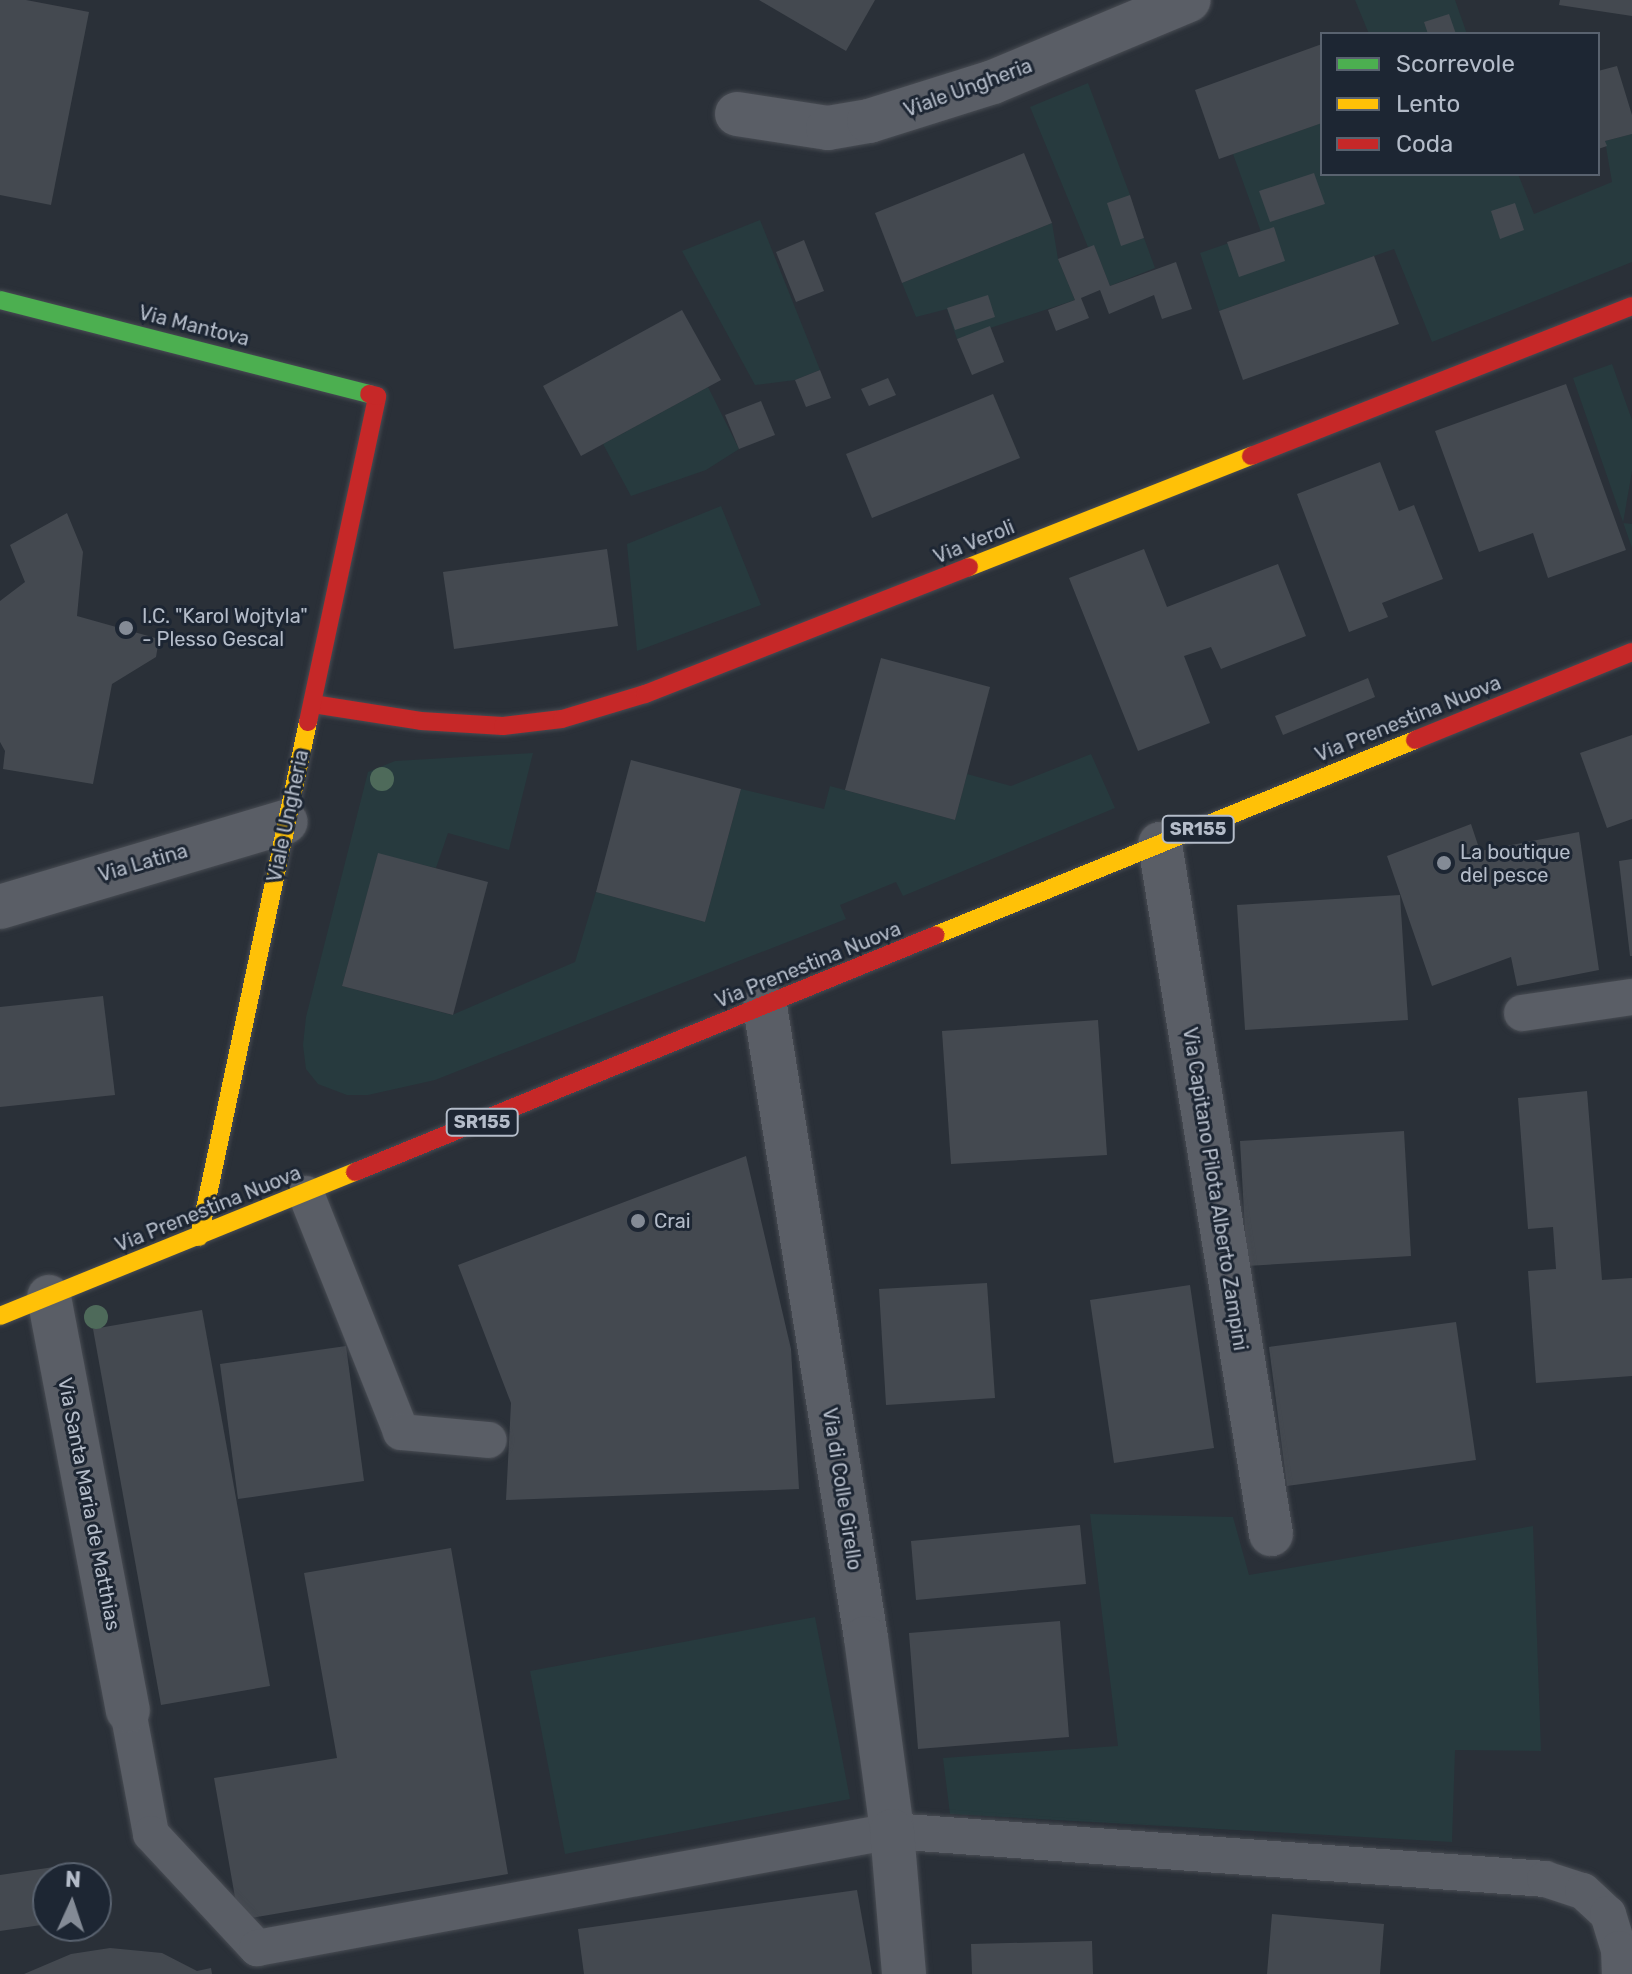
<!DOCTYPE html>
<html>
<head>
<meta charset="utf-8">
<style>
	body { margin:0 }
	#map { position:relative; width:1632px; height:1974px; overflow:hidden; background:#2a3038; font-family:Rubik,sans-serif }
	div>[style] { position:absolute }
	.green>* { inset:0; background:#273a3e }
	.building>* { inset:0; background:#444950 }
	.roads { filter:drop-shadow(0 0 2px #484c53) drop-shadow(0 0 2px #484c53) }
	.lane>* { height:36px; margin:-18px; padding:0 18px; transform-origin:18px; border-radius:18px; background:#5a5e66 }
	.street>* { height:44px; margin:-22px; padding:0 22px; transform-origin:22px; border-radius:22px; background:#5a5e66 }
	.fast>* { height:18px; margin:-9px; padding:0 9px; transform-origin:9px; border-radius:9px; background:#4caf50 }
	.slow>* { height:18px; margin:-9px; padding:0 9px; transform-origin:9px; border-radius:9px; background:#ffc107 }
	.jam>* { height:18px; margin:-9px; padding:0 9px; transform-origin:9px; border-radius:9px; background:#c62828 }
	.trees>* { width:24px; height:24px; margin:-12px; border-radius:50%; background:#4e6a5a }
	.dots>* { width:22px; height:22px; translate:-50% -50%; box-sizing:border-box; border:4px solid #1d2633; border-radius:50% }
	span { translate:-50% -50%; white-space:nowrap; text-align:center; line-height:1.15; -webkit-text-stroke:6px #1d2633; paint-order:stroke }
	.shield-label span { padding:2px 6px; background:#1d2633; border:2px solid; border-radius:6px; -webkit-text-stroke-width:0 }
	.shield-label { font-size:18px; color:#b4bcc9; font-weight:700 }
	.street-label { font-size:20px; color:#b4bcc9 }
	.poi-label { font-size:20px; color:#b4bcc9 }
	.left { translate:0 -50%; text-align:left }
	.legend { position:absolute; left:1320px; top:32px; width:280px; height:144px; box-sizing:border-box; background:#1d2633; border:2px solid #59626f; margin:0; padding:10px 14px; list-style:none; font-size:24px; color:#b4bcc9 }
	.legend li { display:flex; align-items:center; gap:16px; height:40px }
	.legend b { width:40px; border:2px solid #59626f }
	.north { position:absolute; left:32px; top:1862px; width:80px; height:80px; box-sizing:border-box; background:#1d2633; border:2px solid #59626f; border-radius:50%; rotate:3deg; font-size:22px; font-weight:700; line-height:32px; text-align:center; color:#b4bcc9 }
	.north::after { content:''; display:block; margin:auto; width:28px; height:36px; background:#848b96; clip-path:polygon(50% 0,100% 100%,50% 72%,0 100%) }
</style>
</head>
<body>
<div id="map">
	<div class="green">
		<div style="clip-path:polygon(1355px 0,1455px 0,1467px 34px,1369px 34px)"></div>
		<div style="clip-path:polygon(1088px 83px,1130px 195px,1122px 245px,1144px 238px,1155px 268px,1110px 286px,1094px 246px,1088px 247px,1030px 107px)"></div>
		<div style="clip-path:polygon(1322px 123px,1322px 174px,1518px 174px,1534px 214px,1612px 182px,1605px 141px,1632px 134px,1632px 262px,1432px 342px,1394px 249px,1219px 311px,1200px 253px,1261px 232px,1233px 154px)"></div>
		<div style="clip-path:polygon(760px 220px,820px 370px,795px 380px,755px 385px,682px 251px)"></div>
		<div style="clip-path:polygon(1052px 223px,1058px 259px,1075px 300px,957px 339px,947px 309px,916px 317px,902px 283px)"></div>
		<div style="clip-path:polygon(1612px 364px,1632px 420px,1632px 471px,1623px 523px,1632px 524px,1632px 548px,1573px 378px)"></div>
		<div style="clip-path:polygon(708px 387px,739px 449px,706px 470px,631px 496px,603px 444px)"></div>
		<div style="clip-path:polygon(721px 506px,761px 605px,637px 651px,627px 544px)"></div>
		<div style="clip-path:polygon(533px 753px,509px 850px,448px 833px,436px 868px,378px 854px,342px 986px,452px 1015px,575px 962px,596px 892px,705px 922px,741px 789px,824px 809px,830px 786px,955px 820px,967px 774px,1011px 786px,1091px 754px,1115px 808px,903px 896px,896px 882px,840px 905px,846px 919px,435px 1080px,368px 1095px,347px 1095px,318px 1084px,306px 1069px,303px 1045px,306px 1017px,368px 772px,395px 761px)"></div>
		<div style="clip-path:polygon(1090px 1514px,1233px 1517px,1249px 1575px,1533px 1526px,1541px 1751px,1455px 1750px,1452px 1842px,950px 1814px,943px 1758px,1118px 1746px)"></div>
		<div style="clip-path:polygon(815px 1617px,850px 1799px,565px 1854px,530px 1671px)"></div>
	</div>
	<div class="building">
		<div style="clip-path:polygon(0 0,26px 0,89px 12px,51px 205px,0 195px)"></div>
		<div style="clip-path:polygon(759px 0,875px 0,846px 51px)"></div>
		<div style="clip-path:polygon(1560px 0,1632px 0,1632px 16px,1559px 5px)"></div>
		<div style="clip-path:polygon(1449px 14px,1456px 34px,1428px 34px,1424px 22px)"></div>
		<div style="clip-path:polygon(1322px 44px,1322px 123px,1219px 159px,1195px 90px)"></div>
		<div style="clip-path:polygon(1617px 66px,1632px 115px,1632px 134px,1605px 141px,1607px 146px,1598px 149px,1598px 71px)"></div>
		<div style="clip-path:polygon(1024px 153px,1052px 223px,902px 283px,875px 213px)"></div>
		<div style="clip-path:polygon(1314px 173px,1325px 204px,1270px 222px,1259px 191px)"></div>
		<div style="clip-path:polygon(1130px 195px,1144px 238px,1121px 246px,1107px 203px)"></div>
		<div style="clip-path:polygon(1515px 203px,1524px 230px,1500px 239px,1491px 211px)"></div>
		<div style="clip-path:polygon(1274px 227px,1285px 261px,1239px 277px,1227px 242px)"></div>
		<div style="clip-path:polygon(804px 240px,824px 291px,796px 302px,776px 252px)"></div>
		<div style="clip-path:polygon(1094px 245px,1110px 286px,1176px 262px,1192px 309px,1162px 319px,1154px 295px,1109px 314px,1100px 290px,1081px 298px,1089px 318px,1056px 331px,1048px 310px,1075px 300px,1058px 259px)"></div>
		<div style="clip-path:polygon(1374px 256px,1399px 324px,1243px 380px,1219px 311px)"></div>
		<div style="clip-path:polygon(988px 295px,995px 317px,955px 330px,947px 308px)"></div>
		<div style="clip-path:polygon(682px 310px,721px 380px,581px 456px,543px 386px)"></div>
		<div style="clip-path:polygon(990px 326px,1004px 362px,972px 375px,957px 339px)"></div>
		<div style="clip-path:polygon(820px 370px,831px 398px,806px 407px,795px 380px)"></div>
		<div style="clip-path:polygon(888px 378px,896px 395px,869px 406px,861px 389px)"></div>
		<div style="clip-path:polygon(1566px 384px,1626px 550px,1548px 578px,1533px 533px,1479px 552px,1435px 431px)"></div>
		<div style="clip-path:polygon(993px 394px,1020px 458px,872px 518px,846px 454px)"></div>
		<div style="clip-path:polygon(761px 401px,775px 435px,739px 449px,725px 415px)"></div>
		<div style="clip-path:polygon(1380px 462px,1399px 511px,1414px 505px,1443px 579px,1382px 603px,1388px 617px,1349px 632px,1297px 494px)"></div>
		<div style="clip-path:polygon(67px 513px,83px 552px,77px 616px,159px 639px,156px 657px,112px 684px,93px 784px,3px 769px,5px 751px,0 742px,0 601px,25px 582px,10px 545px)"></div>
		<div style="clip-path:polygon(607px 549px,618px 626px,454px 649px,443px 572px)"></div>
		<div style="clip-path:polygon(1144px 549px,1167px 607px,1278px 564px,1306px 636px,1221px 669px,1211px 647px,1184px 656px,1210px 723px,1138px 751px,1069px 578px)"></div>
		<div style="clip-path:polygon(881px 658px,990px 687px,955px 820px,845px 790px)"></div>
		<div style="clip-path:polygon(1368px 678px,1375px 697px,1283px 735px,1275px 716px)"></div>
		<div style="clip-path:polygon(1632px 735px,1632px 819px,1607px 828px,1580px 753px)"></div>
		<div style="clip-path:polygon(631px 760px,741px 789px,705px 922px,596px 892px)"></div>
		<div style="clip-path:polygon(1471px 824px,1480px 851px,1579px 832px,1599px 970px,1517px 986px,1511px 957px,1432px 986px,1387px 856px)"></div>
		<div style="clip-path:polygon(378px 853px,488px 882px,453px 1015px,342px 986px)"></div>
		<div style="clip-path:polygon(1632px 859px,1632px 956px,1630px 956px,1619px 861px)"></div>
		<div style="clip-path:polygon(1400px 895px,1408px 1020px,1245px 1030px,1237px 905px)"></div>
		<div style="clip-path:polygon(103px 996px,115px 1095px,0 1107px,0 1007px)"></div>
		<div style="clip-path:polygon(1098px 1020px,1107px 1155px,951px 1164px,942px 1031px)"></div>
		<div style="clip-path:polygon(1587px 1091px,1602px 1280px,1632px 1278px,1632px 1376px,1536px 1383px,1528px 1271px,1556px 1269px,1553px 1227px,1528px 1229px,1518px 1098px)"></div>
		<div style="clip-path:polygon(1404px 1131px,1411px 1256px,1247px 1266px,1240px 1141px)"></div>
		<div style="clip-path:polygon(746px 1156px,791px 1349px,799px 1489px,506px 1500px,511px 1403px,458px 1265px)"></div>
		<div style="clip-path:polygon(987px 1283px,995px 1398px,886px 1405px,879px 1289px)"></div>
		<div style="clip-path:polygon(1190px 1285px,1214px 1448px,1114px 1463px,1090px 1300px)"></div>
		<div style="clip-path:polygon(202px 1310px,270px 1686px,161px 1705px,93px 1329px)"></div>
		<div style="clip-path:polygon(1456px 1322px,1476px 1460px,1287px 1486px,1269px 1347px)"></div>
		<div style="clip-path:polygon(346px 1346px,364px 1481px,238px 1499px,220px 1364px)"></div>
		<div style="clip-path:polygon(1080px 1525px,1086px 1584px,916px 1600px,911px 1541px)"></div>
		<div style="clip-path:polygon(451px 1548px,508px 1874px,239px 1920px,214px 1778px,337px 1758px,304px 1573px)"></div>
		<div style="clip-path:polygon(1060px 1621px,1069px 1737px,918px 1749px,909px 1633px)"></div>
		<div style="clip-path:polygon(54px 1867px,55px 1878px,48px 1878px,48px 1924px,0 1931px,0 1875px)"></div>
		<div style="clip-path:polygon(857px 1890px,872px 1974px,584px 1974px,578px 1929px)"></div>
		<div style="clip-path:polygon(1272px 1914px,1384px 1924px,1380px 1974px,1267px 1974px)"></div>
		<div style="clip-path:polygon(1092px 1941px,1093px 1974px,972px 1974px,971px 1944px)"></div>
		<div style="clip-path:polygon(110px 1948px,162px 1953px,197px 1971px,211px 1968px,212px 1974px,24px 1974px,71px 1954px)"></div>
	</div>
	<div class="roads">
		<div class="lane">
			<div style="left:1522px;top:1013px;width:111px;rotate:-8.3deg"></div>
			<div style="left:306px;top:1194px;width:256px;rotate:68.2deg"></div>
			<div style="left:401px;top:1432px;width:88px;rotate:5.2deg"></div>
			<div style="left:128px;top:1711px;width:125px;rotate:79.4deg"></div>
			<div style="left:151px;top:1834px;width:156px;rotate:47.1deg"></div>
			<div style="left:257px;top:1948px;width:646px;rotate:-10.44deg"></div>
			<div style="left:892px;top:1831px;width:655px;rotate:4.2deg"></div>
			<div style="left:1545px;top:1879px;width:40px;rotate:18deg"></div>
			<div style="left:1583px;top:1891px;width:34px;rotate:43deg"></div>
			<div style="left:1608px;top:1914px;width:37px;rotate:73deg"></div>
			<div style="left:1619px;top:1949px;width:25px;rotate:88deg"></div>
		</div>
		<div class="street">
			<div style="left:737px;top:114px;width:92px;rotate:8.7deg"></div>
			<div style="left:828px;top:128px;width:42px;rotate:-9.7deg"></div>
			<div style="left:869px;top:121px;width:130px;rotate:-17.5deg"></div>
			<div style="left:993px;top:82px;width:212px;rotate:-22.7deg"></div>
			<div style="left:1160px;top:844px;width:699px;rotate:80.86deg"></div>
			<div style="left:0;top:907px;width:298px;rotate:-16.6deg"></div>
			<div style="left:765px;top:1006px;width:640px;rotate:80.92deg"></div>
			<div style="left:866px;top:1638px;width:195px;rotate:82.3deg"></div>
			<div style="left:892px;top:1831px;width:144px;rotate:85.2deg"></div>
			<div style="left:49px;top:1297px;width:421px;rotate:79.2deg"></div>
		</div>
		<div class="fast">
			<div style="left:0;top:300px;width:381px;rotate:14.3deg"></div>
		</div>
		<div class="slow">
			<div style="left:969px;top:567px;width:303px;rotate:-21.5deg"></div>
			<div style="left:936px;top:935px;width:517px;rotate:-22.15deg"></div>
			<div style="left:199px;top:1237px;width:526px;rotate:-78.05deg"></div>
			<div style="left:0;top:1316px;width:383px;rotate:-22.1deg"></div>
		</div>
		<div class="jam">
			<div style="left:1251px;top:456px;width:409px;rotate:-21.5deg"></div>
			<div style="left:313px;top:704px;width:109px;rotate:8.9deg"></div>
			<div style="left:421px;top:721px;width:82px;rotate:3.5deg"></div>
			<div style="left:503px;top:726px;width:59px;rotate:-6.8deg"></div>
			<div style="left:562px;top:719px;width:87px;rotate:-16.8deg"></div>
			<div style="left:645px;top:694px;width:348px;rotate:-21.4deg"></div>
			<div style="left:308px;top:722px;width:333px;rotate:-78deg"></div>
			<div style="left:377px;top:396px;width:8px;rotate:-166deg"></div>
			<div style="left:1415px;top:740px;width:234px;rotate:-22.1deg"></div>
			<div style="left:355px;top:1172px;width:627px;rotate:-22.19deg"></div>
		</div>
	</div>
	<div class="trees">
		<div style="left:382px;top:779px"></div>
		<div style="left:96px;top:1317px"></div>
	</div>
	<div class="dots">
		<div style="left:126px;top:628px;background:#848b96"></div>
		<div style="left:1444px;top:863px;background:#848b96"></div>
		<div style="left:638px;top:1221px;background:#848b96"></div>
	</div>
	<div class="shield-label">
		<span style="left:1198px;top:829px">SR155</span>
		<span style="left:482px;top:1122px">SR155</span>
	</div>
	<div class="street-label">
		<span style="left:968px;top:88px;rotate:-20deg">Viale Ungheria</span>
		<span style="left:194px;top:326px;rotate:14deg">Via Mantova</span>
		<span style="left:974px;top:542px;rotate:-22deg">Via Veroli</span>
		<span style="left:1408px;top:719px;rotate:-22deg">Via Prenestina Nuova</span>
		<span style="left:288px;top:816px;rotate:-78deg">Viale Ungheria</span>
		<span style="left:143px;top:863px;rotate:-16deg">Via Latina</span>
		<span style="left:808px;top:965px;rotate:-22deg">Via Prenestina Nuova</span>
		<span style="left:1215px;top:1189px;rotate:81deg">Via Capitano Pilota Alberto Zampini</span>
		<span style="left:208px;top:1209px;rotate:-22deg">Via Prenestina Nuova</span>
		<span style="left:842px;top:1489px;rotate:81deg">Via di Colle Girello</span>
		<span style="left:89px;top:1504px;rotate:79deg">Via Santa Maria de Matthias</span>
	</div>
	<div class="poi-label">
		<span class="left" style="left:142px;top:628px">I.C. "Karol Wojtyla"<br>- Plesso Gescal</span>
		<span class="left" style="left:1460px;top:864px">La boutique<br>del pesce</span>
		<span class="left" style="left:654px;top:1221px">Crai</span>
	</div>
	<ul class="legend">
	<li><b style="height:10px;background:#4caf50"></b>Scorrevole</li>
	<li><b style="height:10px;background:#ffc107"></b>Lento</li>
	<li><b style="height:10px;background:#c62828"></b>Coda</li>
	</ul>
	<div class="north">N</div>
</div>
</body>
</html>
